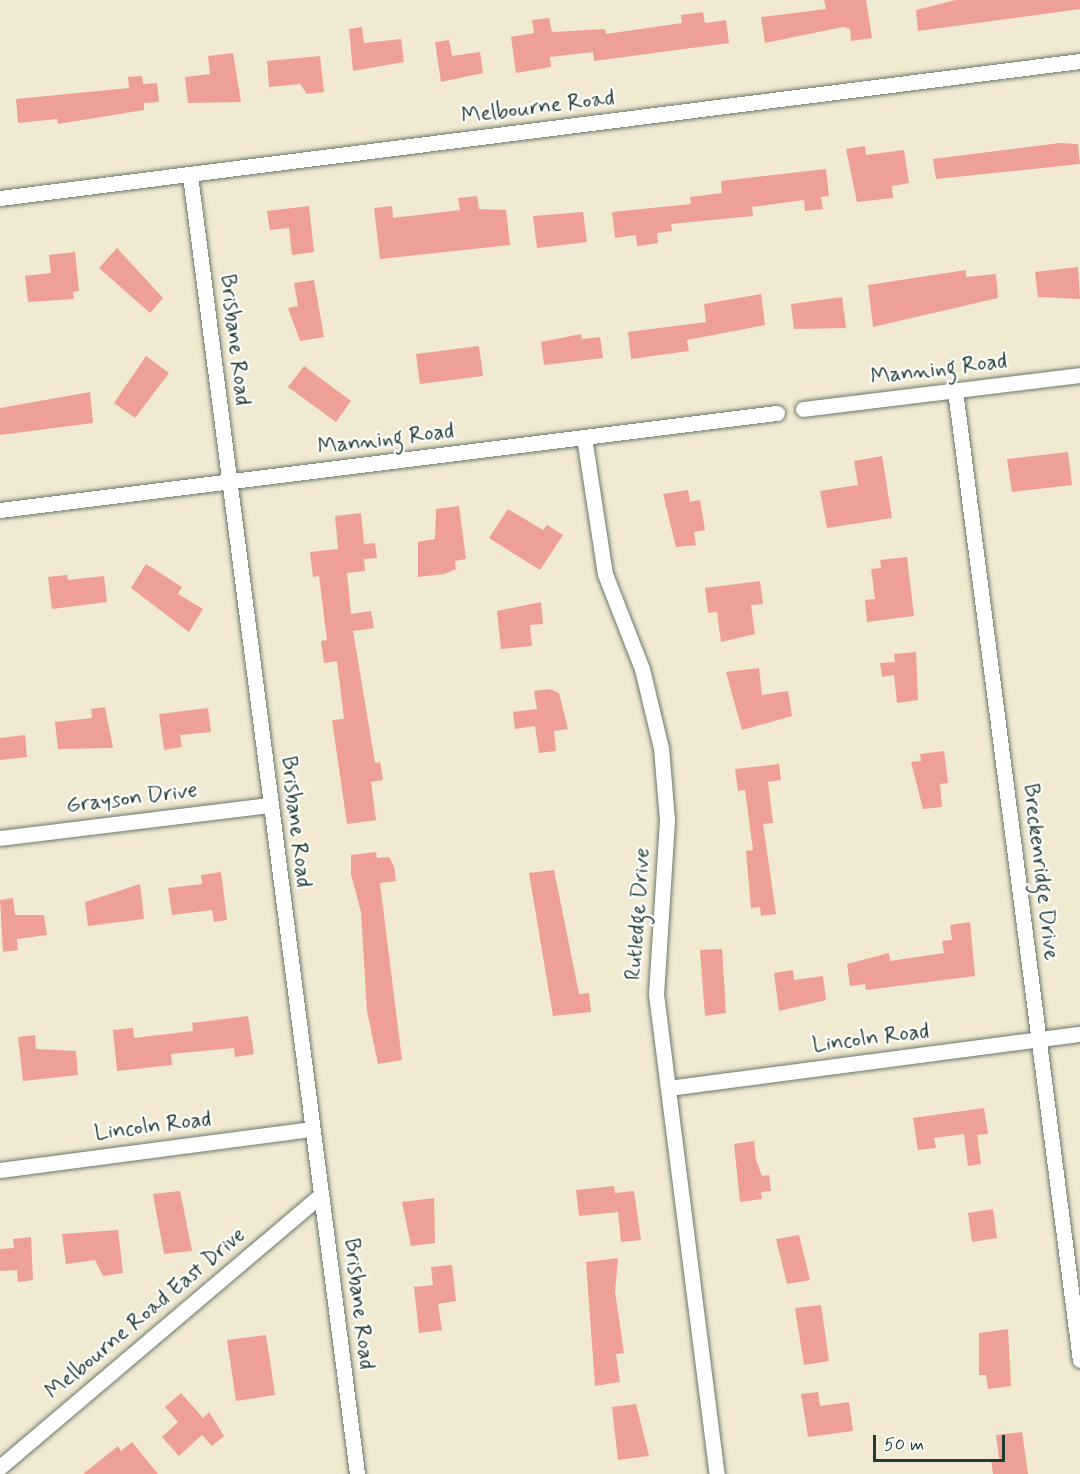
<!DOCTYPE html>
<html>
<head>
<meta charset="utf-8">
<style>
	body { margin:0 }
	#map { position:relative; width:1080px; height:1474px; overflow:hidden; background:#f2e9d2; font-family:Mynerve,sans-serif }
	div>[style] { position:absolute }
	.building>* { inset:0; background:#eea097 }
	.roads { filter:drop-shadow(0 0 2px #69796b) drop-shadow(0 0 2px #69796b) }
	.minor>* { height:15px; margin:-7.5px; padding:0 7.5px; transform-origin:7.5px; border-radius:7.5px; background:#fff }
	span { translate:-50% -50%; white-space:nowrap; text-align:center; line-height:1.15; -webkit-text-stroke:4.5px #fff; paint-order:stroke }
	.street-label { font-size:22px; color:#1f3d34 }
	.scale { position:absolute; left:873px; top:1435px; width:132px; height:27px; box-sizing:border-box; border:3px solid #1f3d34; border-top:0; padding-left:8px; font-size:18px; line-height:21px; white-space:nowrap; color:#1f3d34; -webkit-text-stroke:4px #fff; paint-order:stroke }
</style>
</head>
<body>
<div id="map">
	<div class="building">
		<div style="clip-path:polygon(824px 0,866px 0,872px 38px,851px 41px,850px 29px,843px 27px,765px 43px,761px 17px,826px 9px)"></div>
		<div style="clip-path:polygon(956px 0,1080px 0,1080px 9px,918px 31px,916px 10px)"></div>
		<div style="clip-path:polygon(703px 12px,705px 23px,726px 20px,729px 43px,594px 61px,593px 52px,550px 57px,551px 67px,516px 73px,511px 37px,534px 33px,532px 20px,549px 18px,552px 32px,605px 29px,606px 34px,682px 23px,681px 15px)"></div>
		<div style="clip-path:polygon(362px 27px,364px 43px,401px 39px,404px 62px,353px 71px,349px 29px)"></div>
		<div style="clip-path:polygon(449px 40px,452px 56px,480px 52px,483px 73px,441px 82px,435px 42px)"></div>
		<div style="clip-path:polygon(233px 53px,241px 102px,188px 103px,185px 77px,210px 74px,208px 56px)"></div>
		<div style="clip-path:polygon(320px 56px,324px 92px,307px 94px,300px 84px,269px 87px,267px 61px)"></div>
		<div style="clip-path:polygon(142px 76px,143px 84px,157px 83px,159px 102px,144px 103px,144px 110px,58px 124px,57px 119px,18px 123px,16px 99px,129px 88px,128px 77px)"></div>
		<div style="clip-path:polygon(1060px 143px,1078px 144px,1080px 164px,936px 179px,933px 159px)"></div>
		<div style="clip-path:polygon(865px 146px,866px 155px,904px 150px,909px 183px,892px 186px,893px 198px,857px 202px,846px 149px)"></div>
		<div style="clip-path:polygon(826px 169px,829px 196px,821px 197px,823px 209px,805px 211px,804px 200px,752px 207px,753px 216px,671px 224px,672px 231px,657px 233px,658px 243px,637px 246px,636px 235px,615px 238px,612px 212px,691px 204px,690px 197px,722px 193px,721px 181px)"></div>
		<div style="clip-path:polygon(477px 196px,479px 209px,506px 210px,510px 245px,380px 259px,374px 208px,392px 206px,393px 218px,460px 210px,458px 198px)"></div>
		<div style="clip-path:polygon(309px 206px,314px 252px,292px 255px,289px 228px,270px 230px,267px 211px)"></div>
		<div style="clip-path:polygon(583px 212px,587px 242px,537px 248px,533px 216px)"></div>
		<div style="clip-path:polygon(117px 248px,163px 298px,150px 313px,99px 268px)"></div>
		<div style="clip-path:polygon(75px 252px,79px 291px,73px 292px,74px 299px,28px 302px,25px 276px,51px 273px,49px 255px)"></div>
		<div style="clip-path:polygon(1078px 267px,1080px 299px,1038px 297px,1035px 272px)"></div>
		<div style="clip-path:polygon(966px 270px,966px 277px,996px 274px,998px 298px,873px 327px,868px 285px)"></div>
		<div style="clip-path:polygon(314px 280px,324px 337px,300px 341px,288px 308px,298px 306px,294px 283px)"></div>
		<div style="clip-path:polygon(761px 294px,765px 325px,687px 340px,689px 351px,631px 359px,628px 332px,706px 322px,704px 304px)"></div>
		<div style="clip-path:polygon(842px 297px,846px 328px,794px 329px,791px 304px)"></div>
		<div style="clip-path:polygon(581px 334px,582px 339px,600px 337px,603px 358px,544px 365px,541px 342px)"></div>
		<div style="clip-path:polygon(479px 346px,483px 376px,420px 384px,416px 354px)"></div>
		<div style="clip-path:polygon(146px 356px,169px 373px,135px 418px,114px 403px)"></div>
		<div style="clip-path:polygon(304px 366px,351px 401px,336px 422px,288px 387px)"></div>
		<div style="clip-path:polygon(90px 392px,93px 423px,0 435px,0 408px)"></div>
		<div style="clip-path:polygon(1068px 452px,1072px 485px,1012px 492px,1007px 459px)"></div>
		<div style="clip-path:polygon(882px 456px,892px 518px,827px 528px,820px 491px,858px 485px,854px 461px)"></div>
		<div style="clip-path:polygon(688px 490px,690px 502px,700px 500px,705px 530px,694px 532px,696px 545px,676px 547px,663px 494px)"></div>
		<div style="clip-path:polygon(459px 506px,466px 559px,455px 561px,456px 569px,444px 574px,418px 577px,418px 542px,435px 539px,436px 509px)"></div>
		<div style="clip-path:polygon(508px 509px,543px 530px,547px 525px,563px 535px,540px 570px,489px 538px)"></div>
		<div style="clip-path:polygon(361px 513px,364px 544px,375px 543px,377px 558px,364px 559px,365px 571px,347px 573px,351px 614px,371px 611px,374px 628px,353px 631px,375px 763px,380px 762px,383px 780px,371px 782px,376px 820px,347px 824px,332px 720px,344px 719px,337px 661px,324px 663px,321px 641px,327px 640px,319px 576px,313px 577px,310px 552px,338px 549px,335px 516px)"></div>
		<div style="clip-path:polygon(907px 557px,914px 616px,867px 622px,865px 600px,875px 599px,871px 569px,881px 568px,880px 560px)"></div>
		<div style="clip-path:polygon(146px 564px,182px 587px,178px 594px,203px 609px,189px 632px,131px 588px)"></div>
		<div style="clip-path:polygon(67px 575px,68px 580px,104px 576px,107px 602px,52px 609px,48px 577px)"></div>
		<div style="clip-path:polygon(760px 581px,763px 604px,751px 605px,755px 634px,721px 642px,717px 612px,708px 613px,705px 588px)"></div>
		<div style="clip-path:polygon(541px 602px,543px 624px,530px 625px,532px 646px,501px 649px,497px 611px)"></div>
		<div style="clip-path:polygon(916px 652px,918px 700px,897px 703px,894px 675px,882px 677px,880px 663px,895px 662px,894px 654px)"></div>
		<div style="clip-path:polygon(759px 668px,762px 695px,788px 691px,792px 716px,742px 730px,726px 672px)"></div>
		<div style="clip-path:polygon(550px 689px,559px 693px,568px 729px,554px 731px,556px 751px,539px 753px,535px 726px,515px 729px,513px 712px,537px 709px,534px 691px)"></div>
		<div style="clip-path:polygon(105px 707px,113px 748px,58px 749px,55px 722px,92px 718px,91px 709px)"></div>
		<div style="clip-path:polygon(208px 708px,211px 732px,180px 735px,182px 747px,164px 750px,159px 714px)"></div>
		<div style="clip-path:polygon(25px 735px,27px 757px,0 760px,0 738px)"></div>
		<div style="clip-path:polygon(944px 751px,948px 783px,940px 784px,942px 807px,923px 809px,911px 762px,921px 761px,920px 754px)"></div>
		<div style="clip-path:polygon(779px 764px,781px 780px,768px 782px,773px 823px,763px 824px,776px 914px,761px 916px,760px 907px,751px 908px,746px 851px,753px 850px,745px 790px,738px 791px,735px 769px)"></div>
		<div style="clip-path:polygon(376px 852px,377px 858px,389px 857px,394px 866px,396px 881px,380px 883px,402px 1060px,378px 1064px,367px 1011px,361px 912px,351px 874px,351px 855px)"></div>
		<div style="clip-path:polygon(554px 870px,579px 994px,589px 993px,591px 1012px,553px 1016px,529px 873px)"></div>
		<div style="clip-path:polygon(221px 872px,227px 920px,214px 922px,212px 910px,172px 915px,168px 888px,202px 884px,201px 875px)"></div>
		<div style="clip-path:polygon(140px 884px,144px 919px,88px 926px,85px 902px)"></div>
		<div style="clip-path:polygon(13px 898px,15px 915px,44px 915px,47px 935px,17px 939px,18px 950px,3px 952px,0 900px)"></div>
		<div style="clip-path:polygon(970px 922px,975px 976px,866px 990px,865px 984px,850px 986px,847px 964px,889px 953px,890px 961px,944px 953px,942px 941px,952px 940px,950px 925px)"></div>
		<div style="clip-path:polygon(722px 949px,726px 1013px,705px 1016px,700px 950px)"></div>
		<div style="clip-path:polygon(793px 970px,794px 980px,823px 976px,826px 1000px,779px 1011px,774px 973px)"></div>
		<div style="clip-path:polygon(248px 1016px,254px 1054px,235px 1057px,234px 1048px,171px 1054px,172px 1065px,117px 1071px,113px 1030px,133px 1028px,134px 1038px,193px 1031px,192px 1023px)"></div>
		<div style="clip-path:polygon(35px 1035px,36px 1049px,76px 1051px,78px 1075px,23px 1081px,18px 1037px)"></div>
		<div style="clip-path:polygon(984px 1108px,988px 1134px,977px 1135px,981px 1164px,968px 1166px,964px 1134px,934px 1138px,936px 1148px,918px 1150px,913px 1118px)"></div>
		<div style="clip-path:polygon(754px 1141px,756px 1160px,762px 1176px,769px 1175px,771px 1191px,761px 1192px,762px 1199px,740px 1202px,734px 1144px)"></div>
		<div style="clip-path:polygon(614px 1186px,615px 1193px,634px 1191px,641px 1240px,621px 1242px,618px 1212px,579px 1216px,576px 1190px)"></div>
		<div style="clip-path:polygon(180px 1191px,192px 1251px,164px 1254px,153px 1194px)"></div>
		<div style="clip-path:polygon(434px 1198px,435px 1243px,411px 1246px,402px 1202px)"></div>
		<div style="clip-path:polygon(993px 1209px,997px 1238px,972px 1242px,968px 1213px)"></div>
		<div style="clip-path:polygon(118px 1230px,123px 1273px,103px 1276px,95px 1260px,66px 1264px,62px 1234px)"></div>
		<div style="clip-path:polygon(799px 1235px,810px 1280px,787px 1284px,776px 1239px)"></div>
		<div style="clip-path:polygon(31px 1237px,33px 1280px,18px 1282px,17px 1270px,0 1271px,0 1249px,14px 1248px,13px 1239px)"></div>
		<div style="clip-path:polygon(618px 1258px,615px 1292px,624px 1353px,616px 1354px,620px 1382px,595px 1386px,586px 1262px)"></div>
		<div style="clip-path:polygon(452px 1265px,456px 1301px,438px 1304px,442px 1330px,419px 1333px,414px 1287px,433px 1285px,431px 1267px)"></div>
		<div style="clip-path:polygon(821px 1305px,829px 1361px,804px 1365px,795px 1308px)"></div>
		<div style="clip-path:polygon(1008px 1329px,1011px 1386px,988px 1389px,986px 1375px,979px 1375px,979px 1333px)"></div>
		<div style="clip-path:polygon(266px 1335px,275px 1395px,236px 1401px,227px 1340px)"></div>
		<div style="clip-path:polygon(818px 1392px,820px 1406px,849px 1402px,853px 1431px,808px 1437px,801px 1394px)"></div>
		<div style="clip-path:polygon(181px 1393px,203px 1418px,209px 1412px,224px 1436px,212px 1446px,202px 1435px,179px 1456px,162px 1437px,178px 1422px,165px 1407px)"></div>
		<div style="clip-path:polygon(636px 1404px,649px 1456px,618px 1460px,612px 1407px)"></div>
		<div style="clip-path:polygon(1022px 1432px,1028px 1474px,993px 1474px,991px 1460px,999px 1459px,996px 1435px)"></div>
		<div style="clip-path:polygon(132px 1442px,158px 1474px,83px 1474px,118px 1446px,121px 1451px)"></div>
	</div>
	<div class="roads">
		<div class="minor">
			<div style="left:190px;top:175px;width:1310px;rotate:82.67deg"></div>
			<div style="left:0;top:198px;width:1089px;rotate:-7.23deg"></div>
			<div style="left:955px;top:390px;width:978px;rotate:82.66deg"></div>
			<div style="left:803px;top:409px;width:279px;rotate:-7deg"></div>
			<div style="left:584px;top:437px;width:139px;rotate:81.3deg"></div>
			<div style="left:605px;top:574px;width:102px;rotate:68.7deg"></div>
			<div style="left:642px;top:669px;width:81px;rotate:76.5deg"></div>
			<div style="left:661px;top:748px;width:72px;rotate:85.2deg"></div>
			<div style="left:667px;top:820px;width:174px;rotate:93.6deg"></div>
			<div style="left:656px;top:994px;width:484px;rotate:82.8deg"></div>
			<div style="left:0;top:510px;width:783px;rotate:-7.12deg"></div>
			<div style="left:0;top:838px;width:272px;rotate:-7deg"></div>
			<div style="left:668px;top:1088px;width:416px;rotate:-7.5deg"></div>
			<div style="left:0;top:1170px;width:315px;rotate:-7.5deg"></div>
			<div style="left:0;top:1467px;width:421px;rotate:-40.3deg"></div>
		</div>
	</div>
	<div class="street-label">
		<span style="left:538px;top:108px;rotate:-7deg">Melbourne Road</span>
		<span style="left:234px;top:340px;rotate:83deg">Brisbane Road</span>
		<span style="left:939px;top:370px;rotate:-7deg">Manning Road</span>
		<span style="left:386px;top:440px;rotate:-7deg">Manning Road</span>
		<span style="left:132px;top:799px;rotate:-7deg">Grayson Drive</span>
		<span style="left:295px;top:822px;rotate:83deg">Brisbane Road</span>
		<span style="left:1040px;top:872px;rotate:83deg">Breckenridge Drive</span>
		<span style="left:639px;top:914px;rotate:-86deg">Rutledge Drive</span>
		<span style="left:871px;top:1039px;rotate:-7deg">Lincoln Road</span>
		<span style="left:153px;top:1127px;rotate:-7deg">Lincoln Road</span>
		<span style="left:358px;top:1304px;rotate:83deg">Brisbane Road</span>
		<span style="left:146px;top:1314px;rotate:-40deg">Melbourne Road East Drive</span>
	</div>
	<div class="scale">50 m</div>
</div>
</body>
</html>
